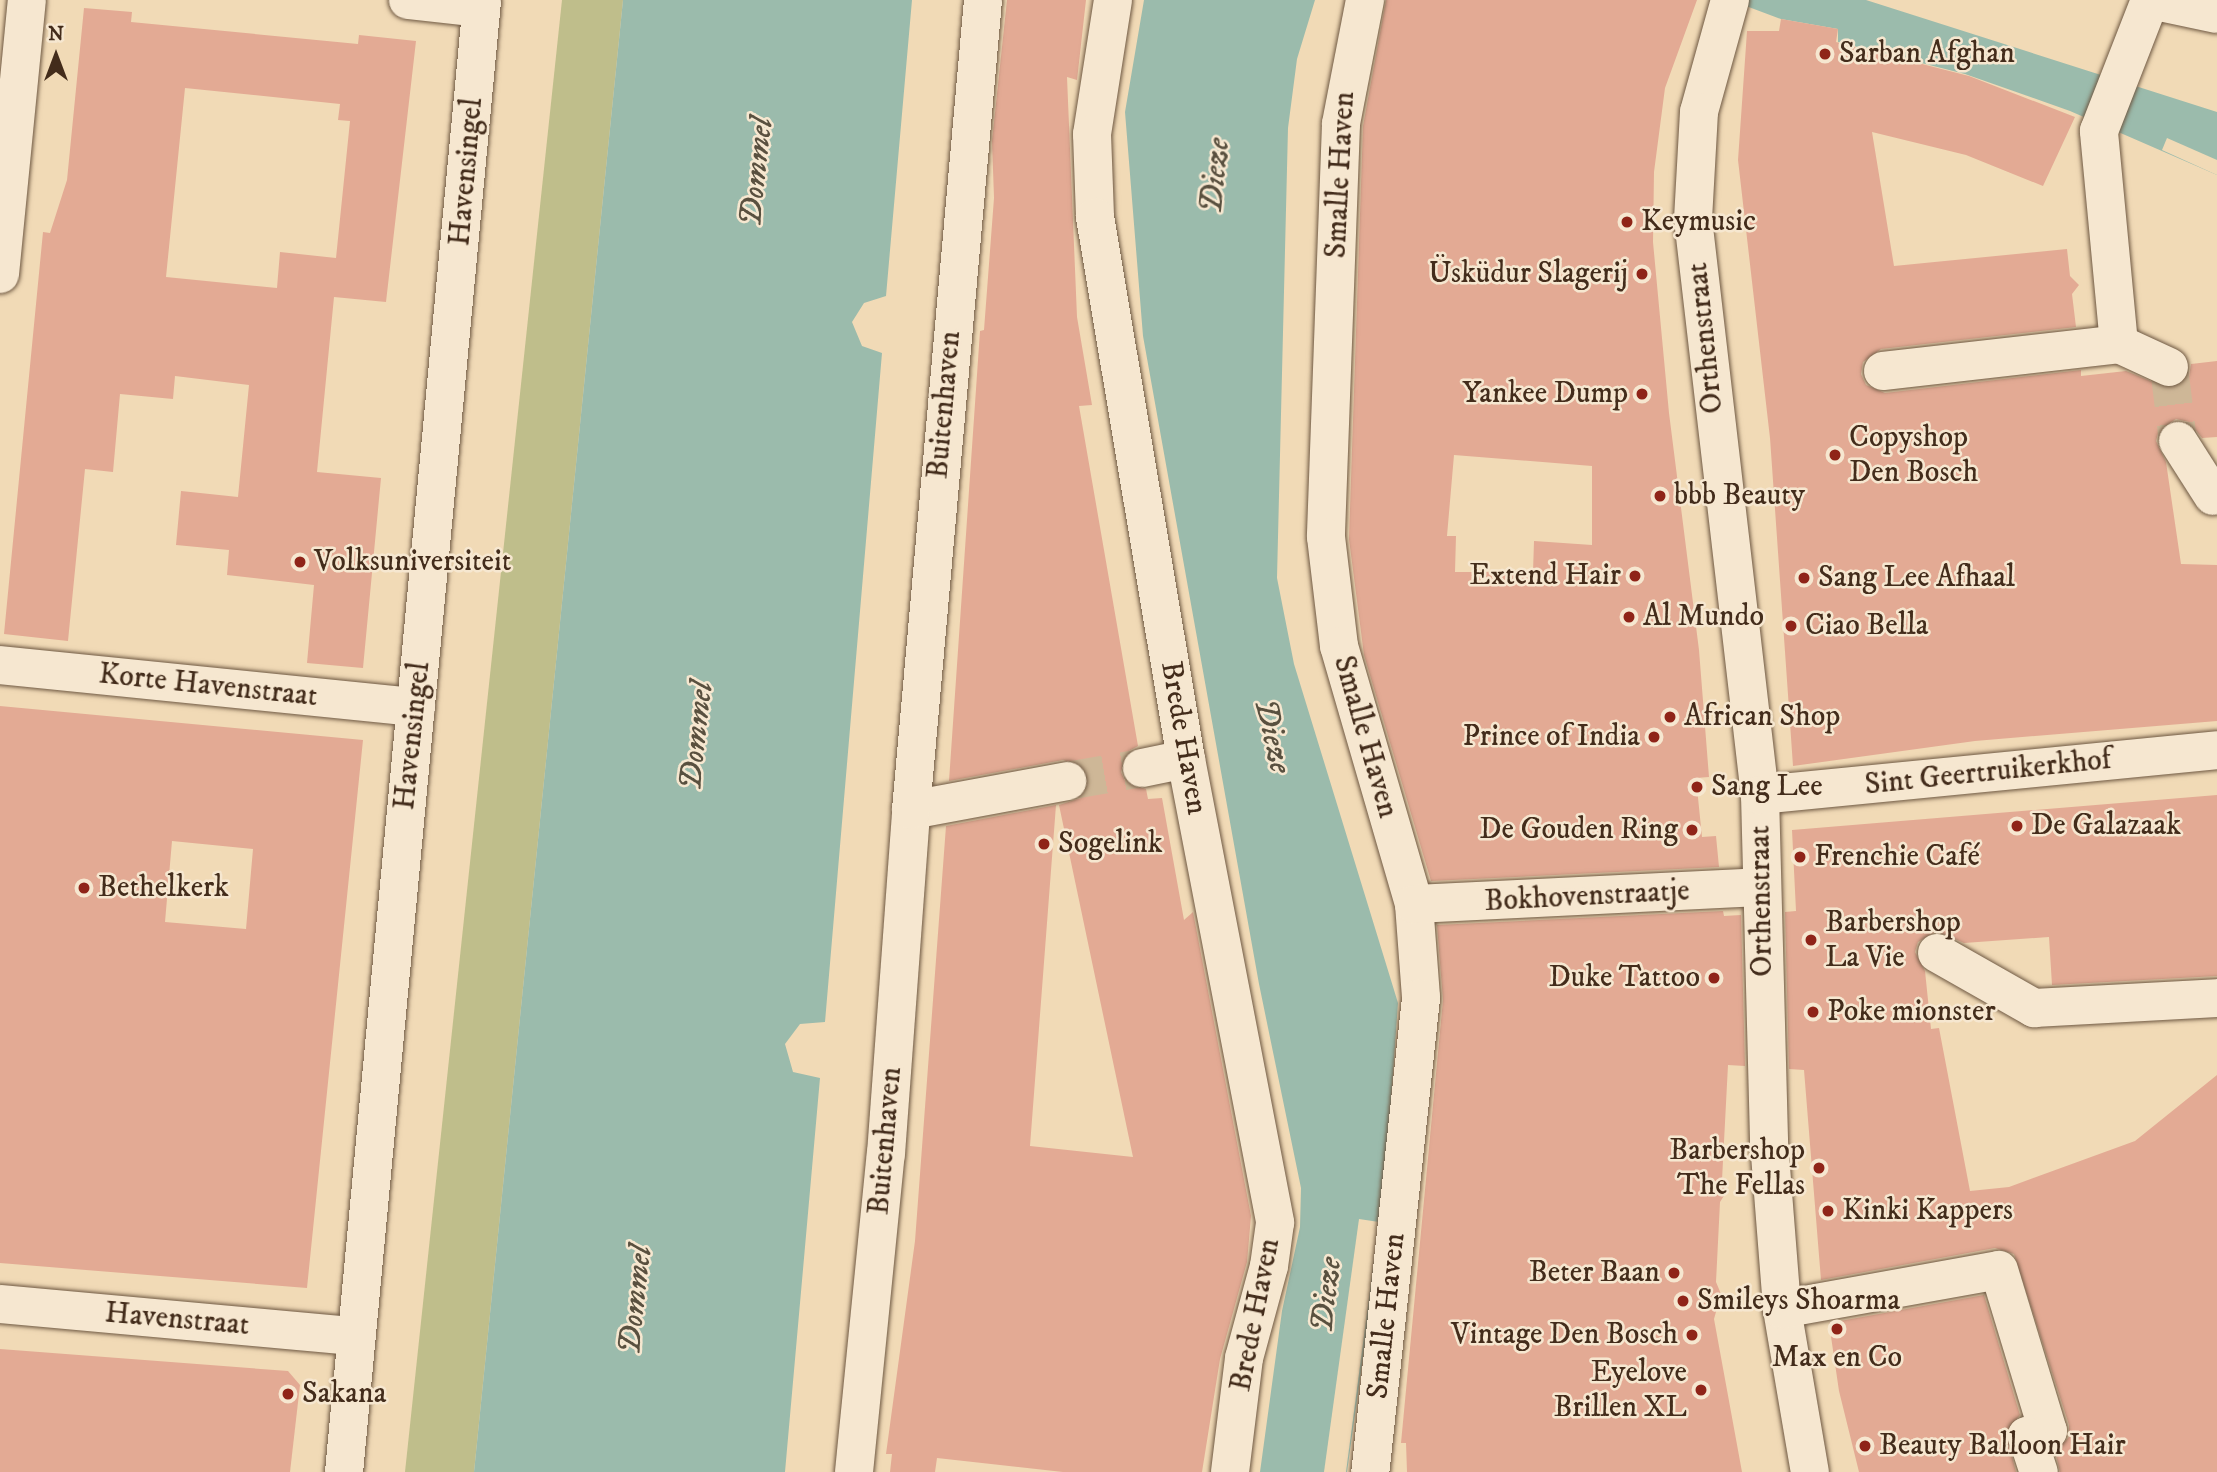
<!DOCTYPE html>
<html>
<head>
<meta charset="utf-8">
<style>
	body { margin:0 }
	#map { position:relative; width:2217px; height:1472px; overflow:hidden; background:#f1dab6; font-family:"IM FELL DW Pica",serif }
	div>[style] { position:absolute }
	.green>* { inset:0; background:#bfbe8b }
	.water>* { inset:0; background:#9bbbac }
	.pier>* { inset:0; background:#f1dab6 }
	.building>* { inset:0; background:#e3aa94 }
	.minor-tunnel>* { height:38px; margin-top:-19px; transform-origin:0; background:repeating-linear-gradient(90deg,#ceb797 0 38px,transparent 0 57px) }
	.roads { filter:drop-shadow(0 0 2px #6e5842) drop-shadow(0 0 2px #6e5842) }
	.minor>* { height:38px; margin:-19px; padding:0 19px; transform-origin:19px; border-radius:19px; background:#f6e7d0 }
	.dots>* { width:19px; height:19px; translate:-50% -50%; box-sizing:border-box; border:4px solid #f6e7d0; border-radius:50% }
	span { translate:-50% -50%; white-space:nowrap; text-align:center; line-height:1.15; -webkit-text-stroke:5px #f6e7d0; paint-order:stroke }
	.poi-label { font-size:30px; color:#432c1b }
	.left { translate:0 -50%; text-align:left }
	.right { translate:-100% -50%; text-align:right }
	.street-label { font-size:30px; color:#432c1b }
	.water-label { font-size:32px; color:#59503f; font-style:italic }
	.north { position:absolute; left:21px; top:21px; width:70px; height:70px; -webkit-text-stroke:5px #f6e7d0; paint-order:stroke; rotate:0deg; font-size:19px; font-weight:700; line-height:28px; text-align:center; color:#432c1b }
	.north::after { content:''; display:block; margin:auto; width:24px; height:32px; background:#432c1b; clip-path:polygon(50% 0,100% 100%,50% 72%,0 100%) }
</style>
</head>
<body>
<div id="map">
	<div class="green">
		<div style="clip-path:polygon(562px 0,623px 0,474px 1472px,405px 1472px)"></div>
	</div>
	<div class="water">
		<div style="clip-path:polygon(623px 0,912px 0,886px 296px,864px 303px,852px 322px,862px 346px,882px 353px,825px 1022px,800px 1024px,785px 1044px,793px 1072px,820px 1078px,785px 1472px,474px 1472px)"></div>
		<div style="clip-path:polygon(1144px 0,1315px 0,1297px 59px,1288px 128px,1277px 578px,1294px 664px,1398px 1003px,1383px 1215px,1347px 1472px,1260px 1472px,1282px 1311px,1300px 1227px,1301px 1188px,1259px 984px,1143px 336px,1125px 112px)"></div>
		<div style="clip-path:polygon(1730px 0,1866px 0,2217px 112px,2217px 175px,2070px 111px,1965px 74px,1838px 42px,1838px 29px,1781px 19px)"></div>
	</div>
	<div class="pier">
		<div style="clip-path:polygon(2167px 138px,2217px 160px,2217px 175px,2162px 150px)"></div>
		<div style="clip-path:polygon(1359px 1219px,1379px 1222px,1346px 1472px,1324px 1472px)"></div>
	</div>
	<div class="building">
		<div style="clip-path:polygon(1007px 0,1086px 0,1077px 80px,1067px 77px,1077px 317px,1092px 405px,1079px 406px,1138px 746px,1127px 752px,1121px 772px,1126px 783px,1146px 789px,1148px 799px,1162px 798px,1184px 920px,1193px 912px,1251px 1216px,1247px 1262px,1220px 1359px,1202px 1472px,1063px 1472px,937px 1458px,935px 1472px,890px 1472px,892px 1454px,886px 1454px,915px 1241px,946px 826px,1056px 805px,1030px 1146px,1133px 1157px,1059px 805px,1081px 798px,1087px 789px,1084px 767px,1063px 760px,949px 781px,980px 331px,984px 330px,994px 198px,992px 141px)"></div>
		<div style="clip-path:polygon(evenodd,1386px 0,1697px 0,1665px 88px,1654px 172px,1653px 242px,1669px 413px,1699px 650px,1709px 777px,1696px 778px,1702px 837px,1716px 836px,1719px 867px,1431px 881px,1364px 655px,1349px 539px,1363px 126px,1386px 0,1454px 455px,1592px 466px,1592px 545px,1534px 541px,1533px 572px,1455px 572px,1456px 536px,1447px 536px,1454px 455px)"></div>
		<div style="clip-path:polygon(evenodd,84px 8px,132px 12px,131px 22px,358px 44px,359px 35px,416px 41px,386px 302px,334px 297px,317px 472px,381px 478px,363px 668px,307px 663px,314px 585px,227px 575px,229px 550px,176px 545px,181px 491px,238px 497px,249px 385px,175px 376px,173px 399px,120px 394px,113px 472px,85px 469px,68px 641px,4px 634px,43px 232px,50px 233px,67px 180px,84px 8px,185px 88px,340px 104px,338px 120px,350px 121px,336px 258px,280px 252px,277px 288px,166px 277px,185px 88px)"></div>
		<div style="clip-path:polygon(1781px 19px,1838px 29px,1836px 42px,1969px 76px,2075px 117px,2043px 186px,1966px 155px,1872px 132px,1894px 266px,2067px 249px,2070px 276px,2079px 285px,2072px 294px,2076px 327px,1881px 349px,1863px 362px,1861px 374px,1866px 385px,1885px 393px,2081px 370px,2081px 376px,2126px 371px,2170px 389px,2189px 377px,2191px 364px,2217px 361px,2217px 437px,2202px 438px,2189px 422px,2176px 419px,2159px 430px,2156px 441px,2166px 462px,2181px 564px,2217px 565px,2217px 721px,1975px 741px,1793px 766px,1770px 438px,1738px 160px,1747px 31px,1779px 31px)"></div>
		<div style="clip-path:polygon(evenodd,0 706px,363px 740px,307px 1288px,0 1263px,0 706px,172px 841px,253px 849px,246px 929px,165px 922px,172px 841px)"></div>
		<div style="clip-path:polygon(2217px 795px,2217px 976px,2052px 985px,2049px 937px,1964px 943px,1936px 931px,1918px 942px,1915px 952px,1925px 971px,1931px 1029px,1939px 1028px,1970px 1191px,2009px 1187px,2135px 1141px,2217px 1075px,2217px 1472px,2060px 1472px,2055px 1451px,2069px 1437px,2069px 1425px,2014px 1254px,1995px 1248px,1821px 1280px,1804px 1070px,1789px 1069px,1785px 912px,1796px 911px,1792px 830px)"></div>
		<div style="clip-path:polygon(1723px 911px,1724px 916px,1741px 915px,1745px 1066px,1728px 1065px,1722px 1180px,1727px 1191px,1720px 1202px,1716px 1282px,1721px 1294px,1714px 1319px,1742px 1472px,1407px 1472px,1406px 1443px,1401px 1443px,1443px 1000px,1437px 925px)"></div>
		<div style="clip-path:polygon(1984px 1295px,2020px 1415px,2006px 1432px,2016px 1472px,1859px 1472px,1839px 1391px,1829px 1323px)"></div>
		<div style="clip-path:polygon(0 1349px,288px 1371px,300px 1385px,290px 1472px,0 1472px)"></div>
	</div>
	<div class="minor-tunnel">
		<div style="left:2169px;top:367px;width:75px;rotate:83.1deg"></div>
		<div style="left:1067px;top:781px;width:76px;rotate:-9.8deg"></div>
	</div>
	<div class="roads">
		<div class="minor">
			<div style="left:408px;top:0;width:73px;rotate:6.3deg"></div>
			<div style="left:1113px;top:0;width:136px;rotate:98.9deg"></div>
			<div style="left:1092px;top:134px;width:83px;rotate:87.9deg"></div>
			<div style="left:1095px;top:217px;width:550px;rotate:80.47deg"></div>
			<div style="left:1186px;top:759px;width:472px;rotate:79.1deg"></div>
			<div style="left:1275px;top:1223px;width:43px;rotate:97.9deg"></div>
			<div style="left:1269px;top:1266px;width:95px;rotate:105.2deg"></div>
			<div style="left:1244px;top:1358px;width:115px;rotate:97deg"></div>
			<div style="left:1365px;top:0;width:126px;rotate:101deg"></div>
			<div style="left:1341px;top:124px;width:413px;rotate:92.1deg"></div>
			<div style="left:1326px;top:537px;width:110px;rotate:83.2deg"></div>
			<div style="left:1339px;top:646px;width:269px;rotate:73.8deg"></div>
			<div style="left:1414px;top:904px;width:94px;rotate:85.7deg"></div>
			<div style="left:1421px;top:998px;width:477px;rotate:96.1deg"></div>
			<div style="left:1730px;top:0;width:116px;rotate:105.5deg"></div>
			<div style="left:1699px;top:112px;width:107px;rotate:93.2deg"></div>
			<div style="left:1693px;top:219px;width:580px;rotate:83.37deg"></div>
			<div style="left:1760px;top:795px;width:347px;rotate:88.5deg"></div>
			<div style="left:1769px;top:1142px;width:168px;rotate:85.5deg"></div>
			<div style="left:1782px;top:1309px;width:165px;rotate:80.3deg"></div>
			<div style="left:2151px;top:0;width:67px;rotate:12deg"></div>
			<div style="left:0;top:274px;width:275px;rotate:-84.4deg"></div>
			<div style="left:2119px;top:344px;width:55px;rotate:24.7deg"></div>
			<div style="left:1883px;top:371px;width:238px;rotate:-6.5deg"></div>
			<div style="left:2119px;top:344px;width:214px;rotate:-95.4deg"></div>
			<div style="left:2099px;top:131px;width:141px;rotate:-68.7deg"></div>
			<div style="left:2178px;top:441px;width:65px;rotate:57.5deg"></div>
			<div style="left:0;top:665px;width:418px;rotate:5.8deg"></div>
			<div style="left:1142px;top:768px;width:45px;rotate:-11.6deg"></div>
			<div style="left:1760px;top:795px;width:459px;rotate:-5.6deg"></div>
			<div style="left:911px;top:810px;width:159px;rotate:-10.5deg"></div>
			<div style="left:1414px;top:904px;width:347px;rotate:-2.8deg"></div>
			<div style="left:1937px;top:953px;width:112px;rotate:29.6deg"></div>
			<div style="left:2034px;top:1008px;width:183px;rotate:-3.1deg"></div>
			<div style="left:0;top:1304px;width:355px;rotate:5.2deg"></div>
			<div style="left:1782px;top:1309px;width:220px;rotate:-10.2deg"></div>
			<div style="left:1999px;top:1270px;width:168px;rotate:73.1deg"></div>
			<div style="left:2048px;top:1431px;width:22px;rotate:167deg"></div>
			<div style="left:2027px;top:1436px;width:38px;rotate:72deg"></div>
			<div style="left:344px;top:1472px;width:1478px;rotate:-84.64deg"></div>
			<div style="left:854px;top:1472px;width:320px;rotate:-84.3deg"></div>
			<div style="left:886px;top:1154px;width:345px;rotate:-85.8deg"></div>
			<div style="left:911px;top:810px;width:813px;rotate:-84.92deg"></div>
		</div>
	</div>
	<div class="dots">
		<div style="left:1825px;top:54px;background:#8f2418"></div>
		<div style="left:1627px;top:222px;background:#8f2418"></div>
		<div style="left:1642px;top:274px;background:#8f2418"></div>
		<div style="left:1642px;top:394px;background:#8f2418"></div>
		<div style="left:1835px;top:455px;background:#8f2418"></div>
		<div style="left:1660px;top:496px;background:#8f2418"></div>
		<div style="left:300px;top:562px;background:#8f2418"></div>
		<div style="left:1635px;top:576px;background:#8f2418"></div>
		<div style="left:1804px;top:578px;background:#8f2418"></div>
		<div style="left:1629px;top:617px;background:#8f2418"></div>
		<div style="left:1791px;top:626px;background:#8f2418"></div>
		<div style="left:1670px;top:717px;background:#8f2418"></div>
		<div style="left:1654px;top:737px;background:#8f2418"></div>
		<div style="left:1697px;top:787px;background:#8f2418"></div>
		<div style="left:2017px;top:826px;background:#8f2418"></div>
		<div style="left:1692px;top:830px;background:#8f2418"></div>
		<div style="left:1044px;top:844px;background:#8f2418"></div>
		<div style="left:1800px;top:857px;background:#8f2418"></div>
		<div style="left:84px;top:888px;background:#8f2418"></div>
		<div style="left:1811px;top:940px;background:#8f2418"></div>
		<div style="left:1714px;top:978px;background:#8f2418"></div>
		<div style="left:1813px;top:1012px;background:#8f2418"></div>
		<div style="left:1819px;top:1168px;background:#8f2418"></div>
		<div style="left:1828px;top:1211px;background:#8f2418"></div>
		<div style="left:1674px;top:1273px;background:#8f2418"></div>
		<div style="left:1683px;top:1301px;background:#8f2418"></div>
		<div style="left:1837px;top:1329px;background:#8f2418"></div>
		<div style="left:1692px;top:1335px;background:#8f2418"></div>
		<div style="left:1701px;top:1390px;background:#8f2418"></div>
		<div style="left:288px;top:1394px;background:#8f2418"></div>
		<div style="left:1865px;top:1446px;background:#8f2418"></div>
	</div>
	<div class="poi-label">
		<span class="left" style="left:1839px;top:54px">Sarban Afghan</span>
		<span class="left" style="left:1641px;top:222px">Keymusic</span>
		<span class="right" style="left:1628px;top:274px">Üsküdur Slagerij</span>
		<span class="right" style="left:1628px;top:394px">Yankee Dump</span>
		<span class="left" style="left:1849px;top:455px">Copyshop<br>Den Bosch</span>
		<span class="left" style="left:1674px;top:496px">bbb Beauty</span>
		<span class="left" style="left:314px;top:562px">Volksuniversiteit</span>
		<span class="right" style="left:1621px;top:576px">Extend Hair</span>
		<span class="left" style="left:1818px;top:578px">Sang Lee Afhaal</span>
		<span class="left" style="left:1643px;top:617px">Al Mundo</span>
		<span class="left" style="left:1805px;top:626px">Ciao Bella</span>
		<span class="left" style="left:1684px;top:717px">African Shop</span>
		<span class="right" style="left:1640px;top:737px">Prince of India</span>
		<span class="left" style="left:1711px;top:787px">Sang Lee</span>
		<span class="left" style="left:2031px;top:826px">De Galazaak</span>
		<span class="right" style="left:1678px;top:830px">De Gouden Ring</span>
		<span class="left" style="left:1058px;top:844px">Sogelink</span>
		<span class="left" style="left:1814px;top:857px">Frenchie Café</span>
		<span class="left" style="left:98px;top:888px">Bethelkerk</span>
		<span class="left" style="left:1825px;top:940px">Barbershop<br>La Vie</span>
		<span class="right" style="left:1700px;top:978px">Duke Tattoo</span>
		<span class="left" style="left:1827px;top:1012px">Poke mionster</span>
		<span class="right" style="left:1805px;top:1168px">Barbershop<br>The Fellas</span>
		<span class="left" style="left:1842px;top:1211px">Kinki Kappers</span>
		<span class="right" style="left:1660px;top:1273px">Beter Baan</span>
		<span class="left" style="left:1697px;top:1301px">Smileys Shoarma</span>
		<span class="right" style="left:1678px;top:1335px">Vintage Den Bosch</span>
		<span style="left:1837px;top:1358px">Max en Co</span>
		<span class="right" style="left:1687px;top:1390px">Eyelove<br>Brillen XL</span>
		<span class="left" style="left:302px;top:1394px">Sakana</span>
		<span class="left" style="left:1879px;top:1446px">Beauty Balloon Hair</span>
	</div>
	<div class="street-label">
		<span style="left:467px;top:172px;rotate:-85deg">Havensingel</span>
		<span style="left:1341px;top:175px;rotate:-87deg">Smalle Haven</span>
		<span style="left:1706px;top:338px;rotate:-96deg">Orthenstraat</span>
		<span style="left:945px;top:405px;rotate:-85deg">Buitenhaven</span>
		<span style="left:208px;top:686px;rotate:6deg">Korte Havenstraat</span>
		<span style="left:413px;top:736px;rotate:-84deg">Havensingel</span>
		<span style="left:1365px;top:737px;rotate:74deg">Smalle Haven</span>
		<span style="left:1183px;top:738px;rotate:80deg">Brede Haven</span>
		<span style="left:1988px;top:773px;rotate:-6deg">Sint Geertruikerkhof</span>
		<span style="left:1587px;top:897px;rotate:-3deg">Bokhovenstraatje</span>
		<span style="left:1762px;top:901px;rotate:-91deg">Orthenstraat</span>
		<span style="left:886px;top:1141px;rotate:-85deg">Buitenhaven</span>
		<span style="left:1256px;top:1315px;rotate:-79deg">Brede Haven</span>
		<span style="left:1387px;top:1316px;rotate:-84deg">Smalle Haven</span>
		<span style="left:177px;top:1320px;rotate:5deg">Havenstraat</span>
	</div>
	<div class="water-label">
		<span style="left:757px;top:172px;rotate:-84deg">Dommel</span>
		<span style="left:1216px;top:176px;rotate:-84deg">Dieze</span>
		<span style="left:697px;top:736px;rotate:-84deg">Dommel</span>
		<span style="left:1272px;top:736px;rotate:77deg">Dieze</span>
		<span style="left:1327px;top:1295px;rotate:-83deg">Dieze</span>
		<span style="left:636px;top:1300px;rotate:-84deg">Dommel</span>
	</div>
	<div class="north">N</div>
</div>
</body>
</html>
